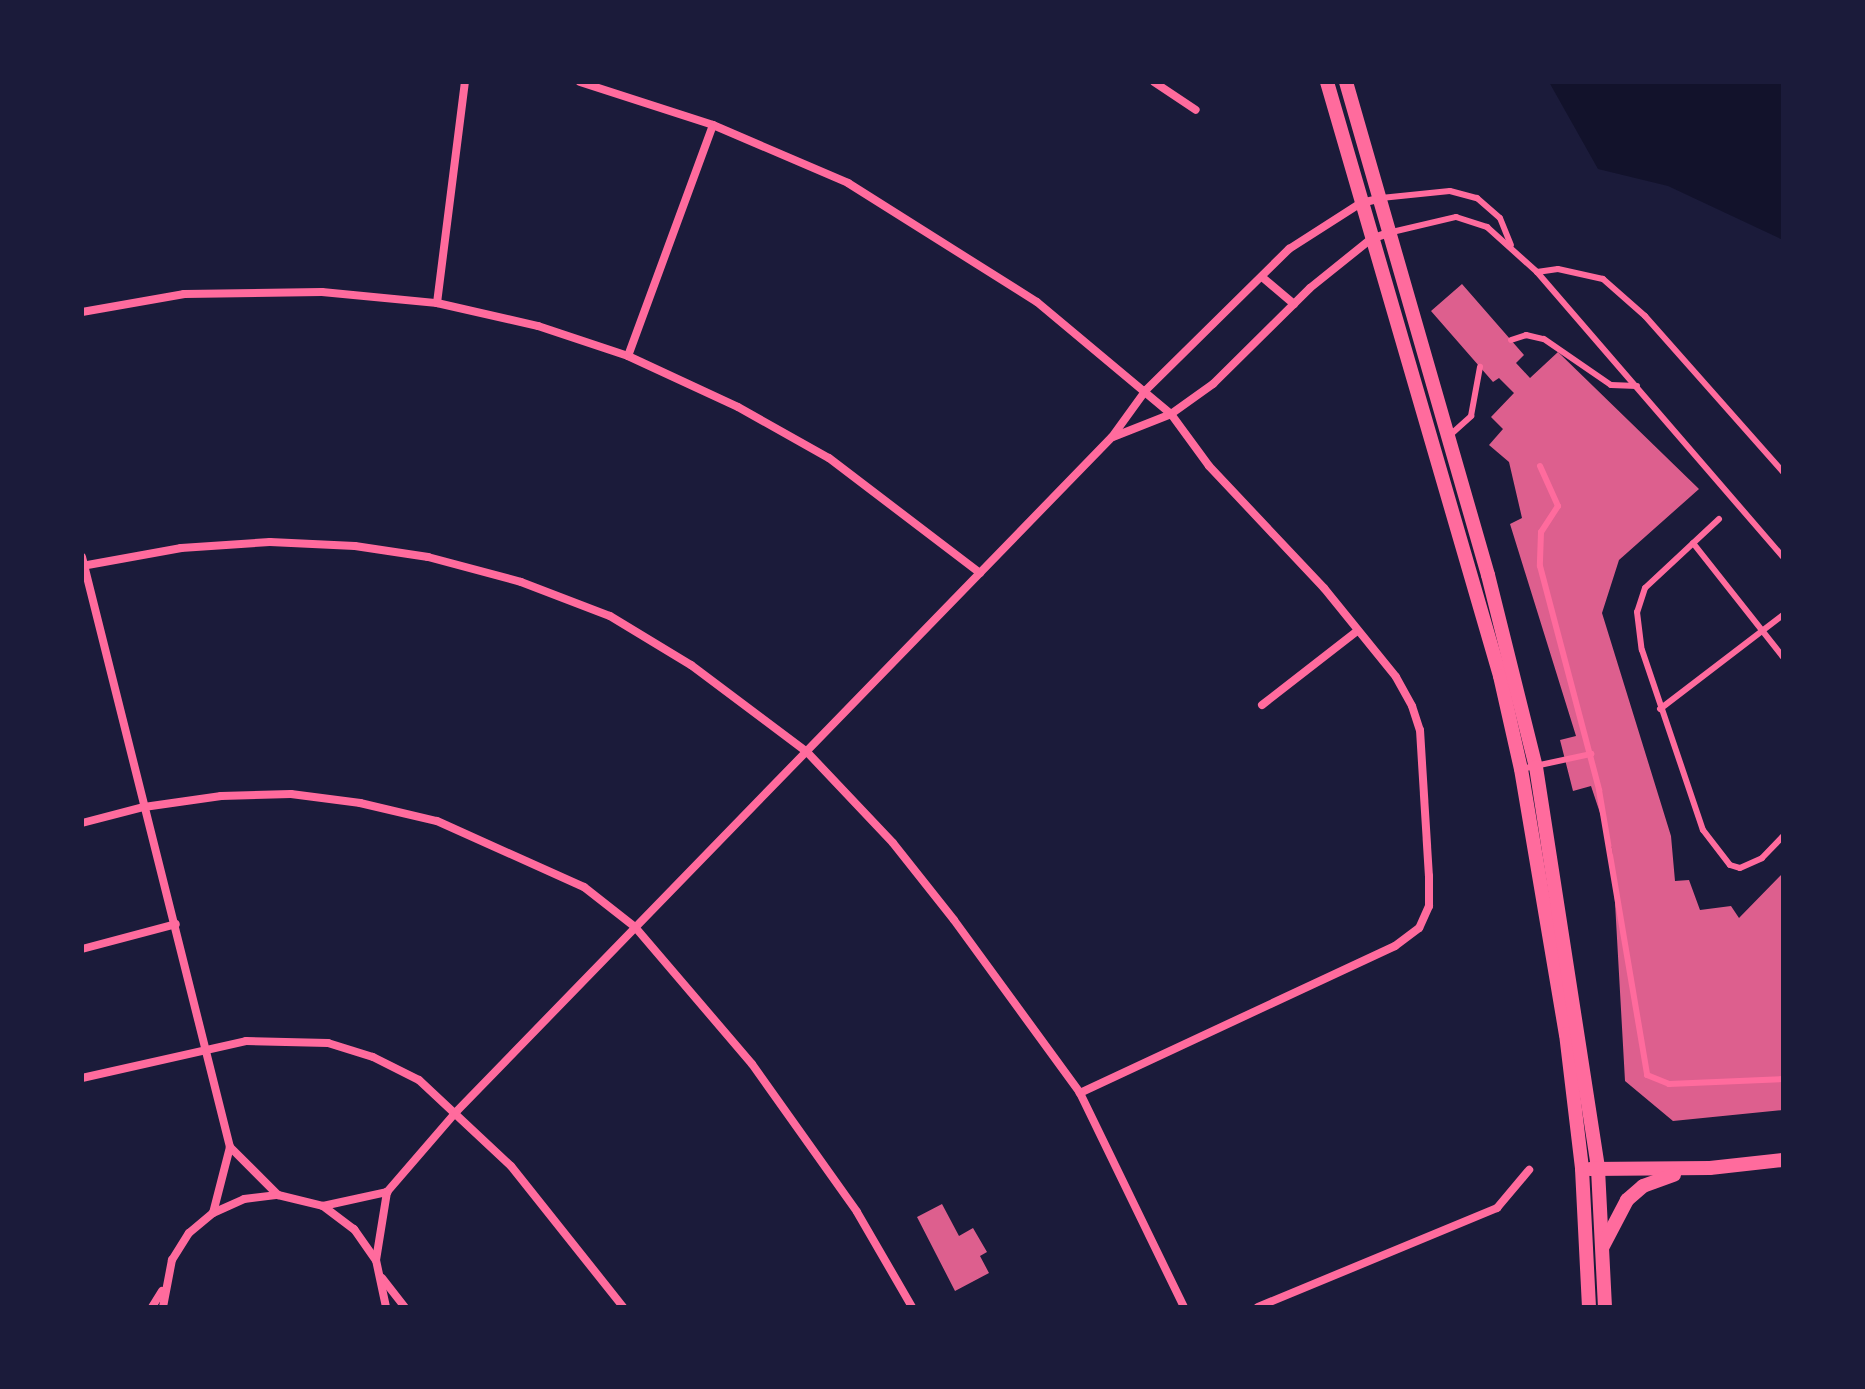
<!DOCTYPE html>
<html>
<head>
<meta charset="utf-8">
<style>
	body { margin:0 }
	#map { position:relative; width:1865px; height:1389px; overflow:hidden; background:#1b1b3a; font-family:"PT Sans Narrow",sans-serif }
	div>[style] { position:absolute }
	.water>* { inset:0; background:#12122b }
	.building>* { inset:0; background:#dd5f8e }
	.service>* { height:6px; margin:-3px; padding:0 3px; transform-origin:3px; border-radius:3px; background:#ff6b9d }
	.minor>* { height:8px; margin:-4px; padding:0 4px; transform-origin:4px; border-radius:4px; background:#ff6b9d }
	.tertiary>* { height:14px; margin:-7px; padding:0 7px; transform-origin:7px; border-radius:7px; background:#ff6b9d }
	span { translate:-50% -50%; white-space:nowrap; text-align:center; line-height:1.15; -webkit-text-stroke:6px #1b1b3a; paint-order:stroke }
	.frame { position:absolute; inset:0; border:84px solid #1b1b3a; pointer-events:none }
</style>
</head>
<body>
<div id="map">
	<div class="water">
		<div style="clip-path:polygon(1549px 82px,1783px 82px,1783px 240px,1668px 186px,1598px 169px)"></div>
	</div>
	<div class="building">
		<div style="clip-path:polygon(1462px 284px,1524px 355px,1516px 363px,1530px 378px,1558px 352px,1699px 489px,1619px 560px,1602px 613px,1671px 836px,1675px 881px,1689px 880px,1700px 910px,1731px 906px,1739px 918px,1783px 873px,1783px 1110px,1673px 1121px,1625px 1081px,1612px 849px,1591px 786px,1573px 791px,1560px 740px,1576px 736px,1510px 524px,1522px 518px,1509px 462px,1489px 445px,1503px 429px,1491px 417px,1514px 393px,1499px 378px,1493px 382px,1431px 311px)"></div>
		<div style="clip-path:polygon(942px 1204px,959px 1236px,973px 1228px,987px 1252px,980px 1256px,989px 1273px,955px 1291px,917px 1217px)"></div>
	</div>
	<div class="service">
		<div style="left:1381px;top:198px;width:69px;rotate:-5.8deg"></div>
		<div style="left:1450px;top:191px;width:28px;rotate:15deg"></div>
		<div style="left:1477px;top:198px;width:30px;rotate:41deg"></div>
		<div style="left:1500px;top:218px;width:29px;rotate:68deg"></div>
		<div style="left:1392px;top:232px;width:66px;rotate:-13.2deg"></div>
		<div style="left:1456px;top:217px;width:33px;rotate:18deg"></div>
		<div style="left:1487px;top:227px;width:67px;rotate:42deg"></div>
		<div style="left:1537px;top:272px;width:376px;rotate:49.2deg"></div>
		<div style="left:1537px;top:272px;width:21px;rotate:-8deg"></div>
		<div style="left:1558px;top:269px;width:46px;rotate:12.5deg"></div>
		<div style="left:1603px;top:279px;width:56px;rotate:41.4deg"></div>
		<div style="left:1645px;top:316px;width:208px;rotate:48.5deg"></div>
		<div style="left:1511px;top:340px;width:16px;rotate:-18deg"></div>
		<div style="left:1526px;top:335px;width:18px;rotate:13deg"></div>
		<div style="left:1544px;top:339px;width:81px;rotate:34.5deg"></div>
		<div style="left:1611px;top:385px;width:26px;rotate:2deg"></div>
		<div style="left:1449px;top:436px;width:30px;rotate:-42deg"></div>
		<div style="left:1471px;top:416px;width:50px;rotate:-79.6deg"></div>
		<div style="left:1540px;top:466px;width:44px;rotate:65.8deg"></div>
		<div style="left:1558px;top:506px;width:31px;rotate:123deg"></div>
		<div style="left:1541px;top:532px;width:34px;rotate:92deg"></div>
		<div style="left:1540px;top:566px;width:232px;rotate:75.2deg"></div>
		<div style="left:1599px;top:790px;width:289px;rotate:80.4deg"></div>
		<div style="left:1647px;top:1075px;width:24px;rotate:22deg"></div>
		<div style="left:1669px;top:1084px;width:114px;rotate:-2.5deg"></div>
		<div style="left:1719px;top:519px;width:101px;rotate:137deg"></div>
		<div style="left:1645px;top:588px;width:25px;rotate:108deg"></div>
		<div style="left:1637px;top:612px;width:38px;rotate:83deg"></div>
		<div style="left:1642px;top:650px;width:190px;rotate:71.3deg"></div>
		<div style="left:1703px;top:830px;width:44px;rotate:52.4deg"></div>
		<div style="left:1730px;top:865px;width:10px;rotate:17deg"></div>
		<div style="left:1740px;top:868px;width:24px;rotate:-24deg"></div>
		<div style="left:1762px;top:858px;width:30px;rotate:-46deg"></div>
		<div style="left:1693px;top:543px;width:145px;rotate:51.7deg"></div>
		<div style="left:1660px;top:709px;width:155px;rotate:-37.4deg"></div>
		<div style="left:1521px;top:769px;width:72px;rotate:-12.1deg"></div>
	</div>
	<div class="minor">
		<div style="left:580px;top:82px;width:140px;rotate:17.9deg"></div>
		<div style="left:713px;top:125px;width:147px;rotate:23.2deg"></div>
		<div style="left:848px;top:183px;width:223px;rotate:32.2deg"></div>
		<div style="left:1037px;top:302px;width:175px;rotate:39.9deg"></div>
		<div style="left:1171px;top:414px;width:64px;rotate:53.8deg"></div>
		<div style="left:1209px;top:466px;width:168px;rotate:46.7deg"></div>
		<div style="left:1324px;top:588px;width:114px;rotate:51deg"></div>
		<div style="left:1396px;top:677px;width:33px;rotate:61deg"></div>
		<div style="left:1412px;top:706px;width:25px;rotate:72deg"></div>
		<div style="left:1420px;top:730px;width:146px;rotate:86.5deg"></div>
		<div style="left:1429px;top:876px;width:30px;rotate:90deg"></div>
		<div style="left:1429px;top:906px;width:24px;rotate:114deg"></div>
		<div style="left:1419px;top:928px;width:30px;rotate:143deg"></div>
		<div style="left:1395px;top:946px;width:348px;rotate:155deg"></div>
		<div style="left:1154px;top:82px;width:50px;rotate:33.7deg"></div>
		<div style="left:1262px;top:277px;width:42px;rotate:40.2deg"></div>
		<div style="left:437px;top:303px;width:223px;rotate:-82.8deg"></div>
		<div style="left:82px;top:312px;width:104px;rotate:-10deg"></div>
		<div style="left:184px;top:294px;width:138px;rotate:-0.8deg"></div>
		<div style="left:322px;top:292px;width:116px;rotate:5.5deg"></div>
		<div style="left:437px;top:303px;width:104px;rotate:12.8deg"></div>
		<div style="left:538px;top:326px;width:95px;rotate:18.4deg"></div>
		<div style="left:628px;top:356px;width:121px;rotate:24.9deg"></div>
		<div style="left:738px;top:407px;width:104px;rotate:29.3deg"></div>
		<div style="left:829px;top:458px;width:190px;rotate:37.3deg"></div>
		<div style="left:628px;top:356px;width:246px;rotate:-69.8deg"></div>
		<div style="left:1113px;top:437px;width:62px;rotate:-21.6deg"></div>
		<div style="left:1171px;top:414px;width:52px;rotate:-35.5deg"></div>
		<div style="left:1213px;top:384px;width:136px;rotate:-44.7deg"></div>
		<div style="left:1310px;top:288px;width:78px;rotate:-38.8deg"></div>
		<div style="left:1371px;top:239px;width:18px;rotate:-19deg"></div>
		<div style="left:82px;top:557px;width:608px;rotate:75.92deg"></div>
		<div style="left:230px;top:1147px;width:68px;rotate:104.4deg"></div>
		<div style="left:82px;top:566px;width:101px;rotate:-10.3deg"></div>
		<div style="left:181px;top:548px;width:89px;rotate:-3.9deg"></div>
		<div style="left:270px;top:542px;width:85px;rotate:2.7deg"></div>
		<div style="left:355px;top:546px;width:74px;rotate:8.6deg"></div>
		<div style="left:428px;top:557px;width:96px;rotate:15deg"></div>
		<div style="left:521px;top:582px;width:95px;rotate:20.9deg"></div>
		<div style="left:610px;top:616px;width:95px;rotate:31.2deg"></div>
		<div style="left:691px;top:665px;width:145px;rotate:36.9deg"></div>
		<div style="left:807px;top:752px;width:125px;rotate:46.6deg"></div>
		<div style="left:893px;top:843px;width:98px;rotate:51.6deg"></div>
		<div style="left:954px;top:920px;width:214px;rotate:53.9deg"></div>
		<div style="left:1080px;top:1093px;width:238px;rotate:64.1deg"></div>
		<div style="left:1262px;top:705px;width:120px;rotate:-37.9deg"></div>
		<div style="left:82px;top:823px;width:64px;rotate:-14.5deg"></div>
		<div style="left:144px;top:807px;width:78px;rotate:-8.1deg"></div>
		<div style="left:221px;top:796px;width:70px;rotate:-1.6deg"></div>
		<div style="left:291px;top:794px;width:70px;rotate:7.4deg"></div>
		<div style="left:360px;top:803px;width:79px;rotate:13.2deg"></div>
		<div style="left:437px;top:821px;width:161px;rotate:24.2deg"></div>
		<div style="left:584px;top:887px;width:65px;rotate:38.1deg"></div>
		<div style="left:635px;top:927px;width:180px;rotate:49.5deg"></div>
		<div style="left:752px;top:1064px;width:181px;rotate:54.6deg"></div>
		<div style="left:857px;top:1212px;width:110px;rotate:59.9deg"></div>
		<div style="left:82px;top:949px;width:97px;rotate:-14.9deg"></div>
		<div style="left:82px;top:1078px;width:168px;rotate:-12.7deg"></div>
		<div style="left:246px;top:1041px;width:82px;rotate:1.4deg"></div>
		<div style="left:328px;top:1043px;width:47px;rotate:17.3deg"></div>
		<div style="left:373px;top:1057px;width:51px;rotate:26.6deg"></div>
		<div style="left:419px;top:1080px;width:126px;rotate:43.1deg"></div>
		<div style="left:511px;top:1166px;width:180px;rotate:51.5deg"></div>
		<div style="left:230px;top:1147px;width:68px;rotate:45deg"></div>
		<div style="left:323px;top:1206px;width:66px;rotate:-12.3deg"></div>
		<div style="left:376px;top:1260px;width:69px;rotate:-80.8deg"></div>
		<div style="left:387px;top:1192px;width:106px;rotate:-49.2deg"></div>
		<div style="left:456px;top:1112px;width:941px;rotate:-45.82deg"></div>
		<div style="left:1112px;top:437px;width:58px;rotate:-54.1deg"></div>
		<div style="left:1146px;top:390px;width:201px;rotate:-44.6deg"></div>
		<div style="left:1289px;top:249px;width:85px;rotate:-32.6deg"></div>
		<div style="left:1361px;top:203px;width:18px;rotate:-13deg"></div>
		<div style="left:382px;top:1278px;width:37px;rotate:52deg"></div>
		<div style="left:152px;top:1307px;width:19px;rotate:-58deg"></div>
		<div style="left:163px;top:1307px;width:48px;rotate:-79.2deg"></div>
		<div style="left:172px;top:1260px;width:32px;rotate:-58deg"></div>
		<div style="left:189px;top:1233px;width:31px;rotate:-40deg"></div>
		<div style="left:213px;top:1213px;width:34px;rotate:-24deg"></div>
		<div style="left:244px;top:1199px;width:34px;rotate:-7deg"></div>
		<div style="left:278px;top:1195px;width:46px;rotate:13.7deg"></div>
		<div style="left:323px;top:1206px;width:39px;rotate:37deg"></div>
		<div style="left:354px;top:1229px;width:38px;rotate:55deg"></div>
		<div style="left:376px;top:1260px;width:48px;rotate:78deg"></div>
		<div style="left:1258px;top:1307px;width:259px;rotate:-22.5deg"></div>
		<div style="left:1497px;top:1208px;width:50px;rotate:-49.9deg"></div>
	</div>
	<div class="tertiary">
		<div style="left:1327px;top:82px;width:619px;rotate:73.76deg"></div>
		<div style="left:1500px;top:676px;width:95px;rotate:77.3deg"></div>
		<div style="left:1521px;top:769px;width:269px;rotate:80.4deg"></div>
		<div style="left:1566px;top:1034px;width:136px;rotate:83.2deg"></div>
		<div style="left:1582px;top:1169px;width:138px;rotate:87.1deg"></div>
		<div style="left:1346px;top:82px;width:513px;rotate:73.93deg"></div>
		<div style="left:1488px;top:575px;width:198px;rotate:76deg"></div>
		<div style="left:1536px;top:767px;width:407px;rotate:81.2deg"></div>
		<div style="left:1598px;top:1169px;width:138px;rotate:87.1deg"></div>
		<div style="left:1590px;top:1169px;width:120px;rotate:-0.5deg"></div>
		<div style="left:1710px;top:1168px;width:73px;rotate:-6.3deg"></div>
		<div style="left:1603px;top:1246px;width:52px;rotate:-62.4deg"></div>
		<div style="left:1627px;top:1200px;width:21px;rotate:-41deg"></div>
		<div style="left:1643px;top:1186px;width:33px;rotate:-20deg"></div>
	</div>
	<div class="frame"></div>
</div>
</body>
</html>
